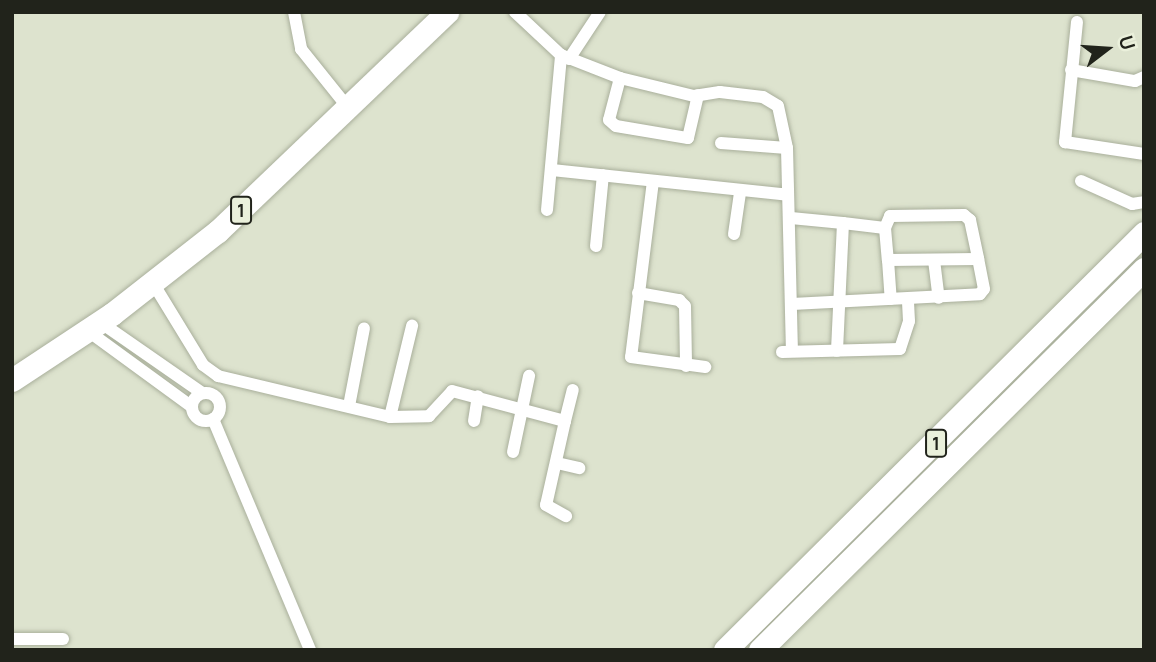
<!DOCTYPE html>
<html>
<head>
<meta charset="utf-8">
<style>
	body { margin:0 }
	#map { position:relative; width:1156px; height:662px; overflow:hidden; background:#dde3ce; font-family:Manrope,sans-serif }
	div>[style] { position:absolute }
	.roads { filter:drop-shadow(0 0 2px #a9af9b) drop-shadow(0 0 2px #a9af9b) }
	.street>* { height:12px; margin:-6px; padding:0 6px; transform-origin:6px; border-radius:6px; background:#fff }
	.street>.ring { margin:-6px; padding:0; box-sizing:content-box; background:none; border:12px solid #fff; border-radius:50% }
	.highway>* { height:23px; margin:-11.5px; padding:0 11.5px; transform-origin:11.5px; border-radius:11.5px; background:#fff }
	span { translate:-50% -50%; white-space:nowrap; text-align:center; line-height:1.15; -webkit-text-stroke:5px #eaf0db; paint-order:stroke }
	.shield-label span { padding:2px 5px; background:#eaf0db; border:2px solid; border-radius:5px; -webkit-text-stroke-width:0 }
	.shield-label { font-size:18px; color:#21231b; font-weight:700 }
	.frame { position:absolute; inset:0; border:14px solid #21231b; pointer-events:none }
	.north { position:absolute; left:1072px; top:14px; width:70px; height:70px; -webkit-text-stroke:5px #eaf0db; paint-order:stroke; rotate:73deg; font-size:19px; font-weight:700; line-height:28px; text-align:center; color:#21231b }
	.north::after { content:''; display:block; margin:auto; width:24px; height:32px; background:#21231b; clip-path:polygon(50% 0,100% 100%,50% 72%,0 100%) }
</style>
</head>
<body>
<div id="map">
	<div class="roads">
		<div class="street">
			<div style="left:294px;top:12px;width:38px;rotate:79deg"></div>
			<div style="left:301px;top:49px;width:77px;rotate:51.3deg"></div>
			<div style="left:515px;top:12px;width:63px;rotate:43.1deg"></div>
			<div style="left:561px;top:55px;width:63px;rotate:21.3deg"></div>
			<div style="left:620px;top:78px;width:76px;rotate:13.7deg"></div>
			<div style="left:694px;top:96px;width:26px;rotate:-9deg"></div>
			<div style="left:720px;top:92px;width:43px;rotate:6.6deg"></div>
			<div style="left:763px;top:97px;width:17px;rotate:31deg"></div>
			<div style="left:778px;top:106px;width:43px;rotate:77.9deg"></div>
			<div style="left:787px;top:148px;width:202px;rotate:88.6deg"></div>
			<div style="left:1077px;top:22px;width:121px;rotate:95.7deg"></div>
			<div style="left:1065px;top:142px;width:80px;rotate:8.6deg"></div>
			<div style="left:569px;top:59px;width:56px;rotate:-56.6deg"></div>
			<div style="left:1071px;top:70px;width:65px;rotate:9.8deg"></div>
			<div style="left:1135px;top:81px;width:10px;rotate:-24deg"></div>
			<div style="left:620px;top:78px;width:43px;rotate:104.7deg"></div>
			<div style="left:609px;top:120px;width:9px;rotate:41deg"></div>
			<div style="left:616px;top:126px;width:73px;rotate:9.5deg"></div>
			<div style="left:688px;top:138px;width:44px;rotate:-76.9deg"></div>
			<div style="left:721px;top:143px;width:66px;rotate:4.3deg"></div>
			<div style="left:552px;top:170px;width:237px;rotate:6deg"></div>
			<div style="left:653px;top:181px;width:177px;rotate:97.1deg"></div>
			<div style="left:631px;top:357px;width:75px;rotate:7.7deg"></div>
			<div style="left:1081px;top:181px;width:56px;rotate:24.3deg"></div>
			<div style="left:1132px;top:204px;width:12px;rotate:-9deg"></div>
			<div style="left:547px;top:210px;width:156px;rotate:-84.8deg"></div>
			<div style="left:791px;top:218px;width:52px;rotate:5.5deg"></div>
			<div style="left:843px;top:223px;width:128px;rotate:92.7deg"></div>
			<div style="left:843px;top:223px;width:42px;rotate:6.8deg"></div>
			<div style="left:885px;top:228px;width:32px;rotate:85deg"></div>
			<div style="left:885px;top:228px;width:13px;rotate:-67deg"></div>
			<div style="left:890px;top:216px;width:74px;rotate:-0.8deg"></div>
			<div style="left:964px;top:215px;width:8px;rotate:40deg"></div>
			<div style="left:970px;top:220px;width:40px;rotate:78deg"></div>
			<div style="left:734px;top:234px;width:41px;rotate:-81.7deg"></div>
			<div style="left:596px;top:246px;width:71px;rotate:-84.4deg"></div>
			<div style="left:934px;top:260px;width:38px;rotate:83deg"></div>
			<div style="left:153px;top:283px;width:96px;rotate:58.6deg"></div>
			<div style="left:203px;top:365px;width:19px;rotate:36deg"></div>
			<div style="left:218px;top:376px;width:177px;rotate:13.4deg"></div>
			<div style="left:390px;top:417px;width:39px;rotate:-1deg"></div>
			<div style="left:429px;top:416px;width:34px;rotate:-47deg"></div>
			<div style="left:452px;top:391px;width:117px;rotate:14.9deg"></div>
			<div style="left:565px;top:421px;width:86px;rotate:102.7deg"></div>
			<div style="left:546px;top:505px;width:23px;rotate:29deg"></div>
			<div style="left:638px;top:293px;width:42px;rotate:9.7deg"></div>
			<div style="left:679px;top:300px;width:8px;rotate:45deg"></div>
			<div style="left:685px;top:306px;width:60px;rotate:89deg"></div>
			<div style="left:792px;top:304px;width:188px;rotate:-3deg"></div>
			<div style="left:980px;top:294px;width:6px;rotate:-51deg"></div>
			<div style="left:984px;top:289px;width:31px;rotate:-101deg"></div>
			<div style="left:978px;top:259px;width:90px;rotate:179.4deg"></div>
			<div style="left:888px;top:260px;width:39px;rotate:86deg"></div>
			<div style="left:100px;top:322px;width:124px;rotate:34.8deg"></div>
			<div style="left:88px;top:331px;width:127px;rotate:36.1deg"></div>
			<div style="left:782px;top:352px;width:118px;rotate:-1.5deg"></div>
			<div style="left:900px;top:349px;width:29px;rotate:-72deg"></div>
			<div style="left:909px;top:321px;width:21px;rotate:-93deg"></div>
			<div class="ring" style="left:192px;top:393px;width:16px;height:16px"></div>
			<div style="left:349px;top:406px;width:79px;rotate:-79.1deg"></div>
			<div style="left:390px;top:417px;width:94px;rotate:-76.4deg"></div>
			<div style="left:213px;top:419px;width:251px;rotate:67.2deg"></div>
			<div style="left:474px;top:421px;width:25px;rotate:-81deg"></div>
			<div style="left:565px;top:421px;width:32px;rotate:-76deg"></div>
			<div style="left:513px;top:452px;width:78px;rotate:-78.1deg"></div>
			<div style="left:557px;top:463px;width:23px;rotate:13deg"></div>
			<div style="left:12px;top:639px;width:51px"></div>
		</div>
		<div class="highway">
			<div style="left:12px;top:380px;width:120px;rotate:-33.4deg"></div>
			<div style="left:112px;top:314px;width:135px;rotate:-38.1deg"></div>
			<div style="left:218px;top:231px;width:317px;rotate:-43.7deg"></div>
			<div style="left:725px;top:650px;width:591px;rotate:-44.86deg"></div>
			<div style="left:760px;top:650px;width:541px;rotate:-44.78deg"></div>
		</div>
	</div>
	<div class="shield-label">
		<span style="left:241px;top:210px">1</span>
		<span style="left:936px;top:443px">1</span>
	</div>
	<div class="frame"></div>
	<div class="north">U</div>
</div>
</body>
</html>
